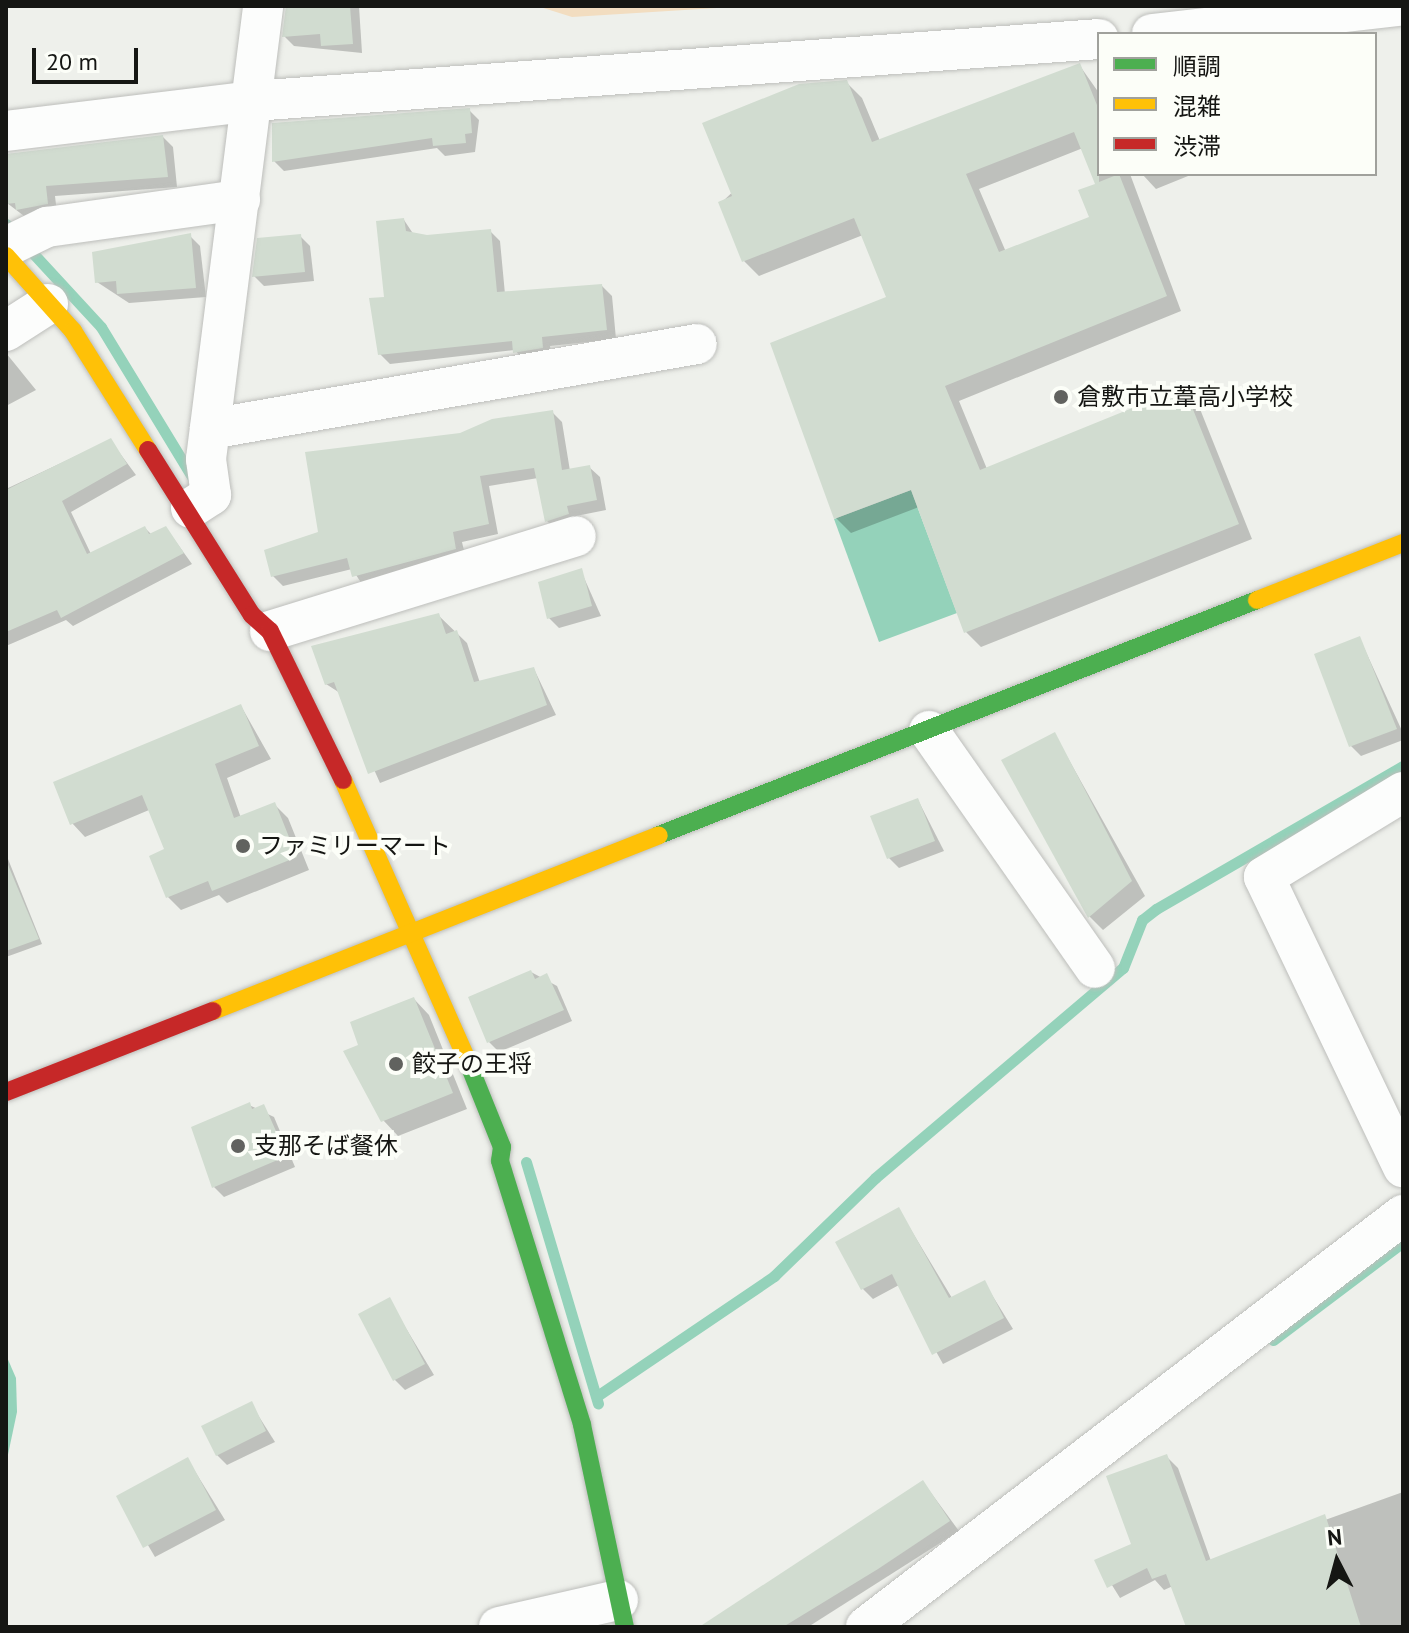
<!DOCTYPE html>
<html>
<head>
<meta charset="utf-8">
<style>
	body { margin:0 }
	#map { position:relative; width:1409px; height:1633px; overflow:hidden; background:#eef0eb; font-family:"PT Sans","Noto Sans JP",sans-serif }
	div>[style] { position:absolute }
	.green>* { inset:0; background:#f2ddc0 }
	.water>* { inset:0; background:#94d2ba }
	.shadow>* { inset:0; background:#0003 }
	.stream>* { height:11px; margin:-5.5px; padding:0 5.5px; transform-origin:5.5px; border-radius:5.5px; background:#94d2ba }
	.building>* { inset:0; background:#d1dcd0 }
	.roads { filter:drop-shadow(0 0 2px #bdbebb) drop-shadow(0 0 2px #bdbebb) }
	.street>* { height:40px; margin:-20px; padding:0 20px; transform-origin:20px; border-radius:20px; background:#fcfdfc }
	.fast>* { height:18px; margin:-9px; padding:0 9px; transform-origin:9px; border-radius:9px; background:#4caf50 }
	.slow>* { height:18px; margin:-9px; padding:0 9px; transform-origin:9px; border-radius:9px; background:#ffc107 }
	.jam>* { height:18px; margin:-9px; padding:0 9px; transform-origin:9px; border-radius:9px; background:#c62828 }
	.dots>* { width:22px; height:22px; translate:-50% -50%; box-sizing:border-box; border:4px solid #fcfef8; border-radius:50% }
	span { translate:-50% -50%; white-space:nowrap; text-align:center; line-height:1.15; -webkit-text-stroke:8px #fcfef8; paint-order:stroke }
	.poi-label { font-size:24px; color:#151613 }
	.left { translate:0 -50%; text-align:left }
	.frame { position:absolute; inset:0; border:8px solid #151613; pointer-events:none }
	.legend { position:absolute; left:1097px; top:32px; width:280px; height:144px; box-sizing:border-box; background:#fcfef8; border:2px solid #a0a19c; margin:0; padding:10px 14px; list-style:none; font-size:24px; color:#151613 }
	.legend li { display:flex; align-items:center; gap:16px; height:40px }
	.legend b { width:40px; border:2px solid #a0a19c }
	.north { position:absolute; left:1297px; top:1521px; width:80px; height:80px; -webkit-text-stroke:6px #fcfef8; paint-order:stroke; rotate:354deg; font-size:22px; font-weight:700; line-height:32px; text-align:center; color:#151613 }
	.north::after { content:''; display:block; margin:auto; width:28px; height:36px; background:#151613; clip-path:polygon(50% 0,100% 100%,50% 72%,0 100%) }
	.scale { position:absolute; left:32px; top:48px; width:106px; height:36px; box-sizing:border-box; border:4px solid #151613; border-top:0; padding-left:10px; font-size:24px; line-height:28px; white-space:nowrap; color:#151613; -webkit-text-stroke:6px #fcfef8; paint-order:stroke }
</style>
</head>
<body>
<div id="map">
	<div class="green">
		<div style="clip-path:polygon(537px 6px,749px 6px,572px 17px)"></div>
	</div>
	<div class="water">
		<div style="clip-path:polygon(911px 490px,957px 613px,879px 642px,834px 519px)"></div>
		<div style="clip-path:polygon(6px 1355px,16px 1378px,17px 1412px,6px 1464px)"></div>
	</div>
	<div class="shadow">
		<div style="clip-path:polygon(287px 6px,359px 6px,362px 53px,294px 46px,284px 36px)"></div>
		<div style="clip-path:polygon(evenodd,1080px 66px,1099px 93px,1099px 174px,1130px 174px,1181px 311px,959px 401px,987px 469px,1183px 389px,1198px 404px,1252px 539px,981px 647px,966px 632px,919px 507px,851px 533px,836px 518px,888px 298px,863px 235px,759px 276px,744px 261px,721px 203px,847px 83px,862px 98px,880px 141px,1080px 66px,1083px 148px,1097px 185px,1091px 218px,1006px 252px,979px 189px,1083px 148px)"></div>
		<div style="clip-path:polygon(469px 110px,479px 120px,475px 152px,445px 156px,437px 148px,284px 171px,274px 161px)"></div>
		<div style="clip-path:polygon(163px 137px,173px 147px,177px 187px,55px 196px,57px 213px,28px 219px,7px 203px,6px 155px)"></div>
		<div style="clip-path:polygon(1142px 174px,1193px 174px,1156px 189px)"></div>
		<div style="clip-path:polygon(404px 220px,414px 235px,427px 237px,490px 231px,500px 241px,505px 294px,602px 286px,612px 296px,616px 339px,550px 346px,552px 357px,525px 362px,515px 350px,390px 364px,380px 354px)"></div>
		<div style="clip-path:polygon(190px 236px,200px 246px,206px 297px,129px 303px,97px 282px)"></div>
		<div style="clip-path:polygon(300px 236px,310px 246px,314px 281px,264px 286px,254px 276px)"></div>
		<div style="clip-path:polygon(6px 353px,36px 390px,6px 406px)"></div>
		<div style="clip-path:polygon(552px 412px,562px 422px,570px 471px,589px 467px,600px 477px,606px 510px,576px 516px,578px 524px,557px 531px,547px 521px,538px 478px,489px 486px,498px 534px,462px 542px,466px 559px,364px 587px,352px 569px,283px 586px,273px 576px,460px 435px)"></div>
		<div style="clip-path:polygon(110px 440px,136px 475px,71px 512px,91px 554px,145px 528px,152px 535px,166px 528px,192px 564px,73px 626px,66px 620px,6px 646px,6px 489px)"></div>
		<div style="clip-path:polygon(581px 571px,601px 616px,559px 628px,549px 618px)"></div>
		<div style="clip-path:polygon(438px 615px,467px 643px,480px 683px,534px 669px,556px 715px,380px 783px,340px 693px,326px 684px)"></div>
		<div style="clip-path:polygon(1360px 639px,1403px 733px,1403px 740px,1361px 756px,1351px 746px)"></div>
		<div style="clip-path:polygon(241px 706px,271px 759px,227px 778px,241px 818px,274px 804px,288px 818px,309px 870px,227px 903px,219px 895px,181px 910px,167px 896px,167px 850px,149px 810px,85px 837px,72px 823px)"></div>
		<div style="clip-path:polygon(1055px 735px,1145px 896px,1103px 930px,1089px 916px)"></div>
		<div style="clip-path:polygon(918px 800px,944px 851px,899px 868px,889px 858px)"></div>
		<div style="clip-path:polygon(6px 854px,42px 944px,6px 957px)"></div>
		<div style="clip-path:polygon(531px 972px,557px 986px,572px 1021px,499px 1052px,489px 1042px)"></div>
		<div style="clip-path:polygon(414px 999px,429px 1015px,467px 1109px,398px 1136px,383px 1120px,361px 1046px)"></div>
		<div style="clip-path:polygon(249px 1105px,274px 1117px,295px 1167px,224px 1197px,214px 1187px)"></div>
		<div style="clip-path:polygon(899px 1210px,952px 1298px,984px 1282px,1013px 1329px,943px 1364px,899px 1285px,873px 1299px,863px 1289px,837px 1243px)"></div>
		<div style="clip-path:polygon(389px 1300px,434px 1375px,405px 1390px,395px 1380px)"></div>
		<div style="clip-path:polygon(251px 1404px,275px 1442px,227px 1465px,217px 1455px)"></div>
		<div style="clip-path:polygon(1167px 1457px,1178px 1468px,1211px 1561px,1403px 1492px,1403px 1625px,1188px 1627px,1173px 1586px,1164px 1590px,1155px 1580px,1120px 1598px,1097px 1561px,1133px 1545px)"></div>
		<div style="clip-path:polygon(188px 1460px,225px 1520px,155px 1557px,119px 1496px)"></div>
		<div style="clip-path:polygon(923px 1482px,959px 1531px,808px 1627px,701px 1627px)"></div>
	</div>
	<div class="stream">
		<div style="left:6px;top:224px;width:140px;rotate:47.3deg"></div>
		<div style="left:101px;top:327px;width:179px;rotate:58.7deg"></div>
		<div style="left:526px;top:1162px;width:252px;rotate:73.4deg"></div>
		<div style="left:1273px;top:1340px;width:163px;rotate:-37deg"></div>
		<div style="left:597px;top:1396px;width:214px;rotate:-34.1deg"></div>
		<div style="left:774px;top:1276px;width:141px;rotate:-44.1deg"></div>
		<div style="left:875px;top:1178px;width:325px;rotate:-40.3deg"></div>
		<div style="left:1123px;top:968px;width:52px;rotate:-68.4deg"></div>
		<div style="left:1142px;top:920px;width:18px;rotate:-38deg"></div>
		<div style="left:1156px;top:909px;width:285px;rotate:-30.1deg"></div>
	</div>
	<div class="building">
		<div style="clip-path:polygon(286px 6px,350px 6px,353px 44px,321px 46px,320px 34px,282px 37px)"></div>
		<div style="clip-path:polygon(evenodd,1080px 63px,1099px 110px,1099px 182px,1119px 174px,1167px 296px,945px 386px,980px 470px,1184px 387px,1239px 524px,964px 633px,911px 490px,834px 519px,770px 343px,886px 297px,854px 218px,742px 262px,718px 202px,732px 196px,702px 123px,799px 84px,847px 80px,872px 142px,1080px 63px,1074px 132px,1095px 184px,1078px 190px,1089px 217px,999px 252px,966px 174px,1074px 132px)"></div>
		<div style="clip-path:polygon(470px 108px,472px 133px,465px 134px,466px 143px,433px 146px,432px 138px,272px 162px,272px 123px)"></div>
		<div style="clip-path:polygon(163px 135px,168px 177px,46px 186px,48px 204px,16px 210px,15px 203px,6px 204px,6px 154px)"></div>
		<div style="clip-path:polygon(404px 218px,406px 231px,427px 235px,491px 229px,497px 292px,602px 284px,607px 330px,542px 337px,543px 348px,513px 353px,512px 341px,378px 355px,369px 298px,384px 297px,376px 221px)"></div>
		<div style="clip-path:polygon(191px 233px,196px 288px,117px 294px,116px 281px,95px 283px,92px 252px)"></div>
		<div style="clip-path:polygon(301px 234px,305px 272px,252px 277px,257px 238px)"></div>
		<div style="clip-path:polygon(553px 410px,562px 470px,590px 465px,597px 500px,567px 506px,569px 514px,545px 522px,534px 468px,480px 476px,489px 524px,453px 532px,456px 549px,352px 577px,347px 558px,271px 577px,264px 550px,318px 532px,305px 452px,460px 433px,492px 419px)"></div>
		<div style="clip-path:polygon(111px 438px,127px 464px,62px 501px,87px 554px,145px 526px,149px 534px,166px 526px,184px 553px,61px 618px,57px 610px,6px 632px,6px 490px)"></div>
		<div style="clip-path:polygon(582px 568px,592px 606px,547px 619px,538px 582px)"></div>
		<div style="clip-path:polygon(439px 613px,446px 634px,457px 630px,474px 682px,534px 667px,547px 705px,368px 774px,334px 682px,325px 685px,311px 646px)"></div>
		<div style="clip-path:polygon(1360px 636px,1397px 729px,1349px 747px,1314px 654px)"></div>
		<div style="clip-path:polygon(241px 704px,259px 746px,215px 764px,234px 818px,275px 802px,297px 857px,212px 891px,208px 881px,166px 898px,149px 856px,164px 849px,142px 795px,70px 825px,53px 782px)"></div>
		<div style="clip-path:polygon(1055px 732px,1132px 881px,1088px 918px,1001px 760px)"></div>
		<div style="clip-path:polygon(918px 798px,935px 841px,887px 859px,870px 816px)"></div>
		<div style="clip-path:polygon(6px 860px,39px 939px,6px 951px)"></div>
		<div style="clip-path:polygon(531px 970px,535px 979px,547px 973px,564px 1010px,487px 1043px,468px 997px)"></div>
		<div style="clip-path:polygon(414px 997px,453px 1093px,381px 1122px,343px 1051px,358px 1045px,350px 1022px)"></div>
		<div style="clip-path:polygon(250px 1102px,252px 1109px,264px 1104px,287px 1156px,212px 1188px,191px 1127px)"></div>
		<div style="clip-path:polygon(899px 1207px,949px 1298px,985px 1280px,1004px 1318px,932px 1355px,892px 1274px,861px 1290px,835px 1242px)"></div>
		<div style="clip-path:polygon(390px 1297px,425px 1364px,393px 1381px,358px 1314px)"></div>
		<div style="clip-path:polygon(252px 1401px,266px 1431px,216px 1456px,201px 1426px)"></div>
		<div style="clip-path:polygon(1167px 1454px,1206px 1561px,1325px 1514px,1361px 1627px,1186px 1627px,1166px 1574px,1152px 1579px,1147px 1568px,1107px 1588px,1094px 1560px,1131px 1544px,1106px 1476px)"></div>
		<div style="clip-path:polygon(188px 1457px,216px 1510px,143px 1548px,116px 1496px)"></div>
		<div style="clip-path:polygon(923px 1480px,950px 1521px,878px 1569px,783px 1627px,699px 1627px)"></div>
	</div>
	<div class="roads">
		<div class="street">
			<div style="left:1152px;top:34px;width:248px;rotate:-6.5deg"></div>
			<div style="left:6px;top:131px;width:249px;rotate:-6.9deg"></div>
			<div style="left:253px;top:101px;width:848px;rotate:-4.19deg"></div>
			<div style="left:6px;top:247px;width:46px;rotate:-26deg"></div>
			<div style="left:47px;top:227px;width:195px;rotate:-8deg"></div>
			<div style="left:6px;top:331px;width:50px;rotate:-32.7deg"></div>
			<div style="left:210px;top:429px;width:494px;rotate:-9.9deg"></div>
			<div style="left:191px;top:508px;width:24px;rotate:-33deg"></div>
			<div style="left:211px;top:495px;width:36px;rotate:-98deg"></div>
			<div style="left:206px;top:459px;width:457px;rotate:-82.8deg"></div>
			<div style="left:270px;top:631px;width:320px;rotate:-17.2deg"></div>
			<div style="left:929px;top:731px;width:289px;rotate:55deg"></div>
			<div style="left:1403px;top:792px;width:163px;rotate:148.6deg"></div>
			<div style="left:1264px;top:877px;width:322px;rotate:64.4deg"></div>
			<div style="left:499px;top:1627px;width:122px;rotate:-12.8deg"></div>
			<div style="left:866px;top:1627px;width:677px;rotate:-37.5deg"></div>
		</div>
		<div class="fast">
			<div style="left:659px;top:835px;width:643px;rotate:-21.45deg"></div>
			<div style="left:467px;top:1060px;width:94px;rotate:68.1deg"></div>
			<div style="left:502px;top:1147px;width:14px;rotate:98deg"></div>
			<div style="left:500px;top:1161px;width:276px;rotate:72.7deg"></div>
			<div style="left:582px;top:1425px;width:207px;rotate:78deg"></div>
		</div>
		<div class="slow">
			<div style="left:6px;top:256px;width:101px;rotate:48.2deg"></div>
			<div style="left:73px;top:331px;width:141px;rotate:57.8deg"></div>
			<div style="left:1257px;top:600px;width:157px;rotate:-21.3deg"></div>
			<div style="left:343px;top:780px;width:306px;rotate:66.1deg"></div>
			<div style="left:213px;top:1011px;width:479px;rotate:-21.5deg"></div>
		</div>
		<div class="jam">
			<div style="left:148px;top:450px;width:195px;rotate:57.8deg"></div>
			<div style="left:252px;top:615px;width:24px;rotate:42deg"></div>
			<div style="left:270px;top:631px;width:166px;rotate:63.9deg"></div>
			<div style="left:6px;top:1092px;width:222px;rotate:-21.4deg"></div>
		</div>
	</div>
	<div class="dots">
		<div style="left:1061px;top:397px;background:#61625f"></div>
		<div style="left:243px;top:846px;background:#61625f"></div>
		<div style="left:396px;top:1064px;background:#61625f"></div>
		<div style="left:238px;top:1146px;background:#61625f"></div>
	</div>
	<div class="poi-label">
		<span class="left" style="left:1077px;top:397px">倉敷市立葦高小学校</span>
		<span class="left" style="left:259px;top:846px">ファミリーマート</span>
		<span class="left" style="left:412px;top:1064px">餃子の王将</span>
		<span class="left" style="left:254px;top:1146px">支那そば餐休</span>
	</div>
	<div class="frame"></div>
	<ul class="legend">
	<li><b style="height:10px;background:#4caf50"></b>順調</li>
	<li><b style="height:10px;background:#ffc107"></b>混雑</li>
	<li><b style="height:10px;background:#c62828"></b>渋滞</li>
	</ul>
	<div class="north">N</div>
	<div class="scale">20 m</div>
</div>
</body>
</html>
